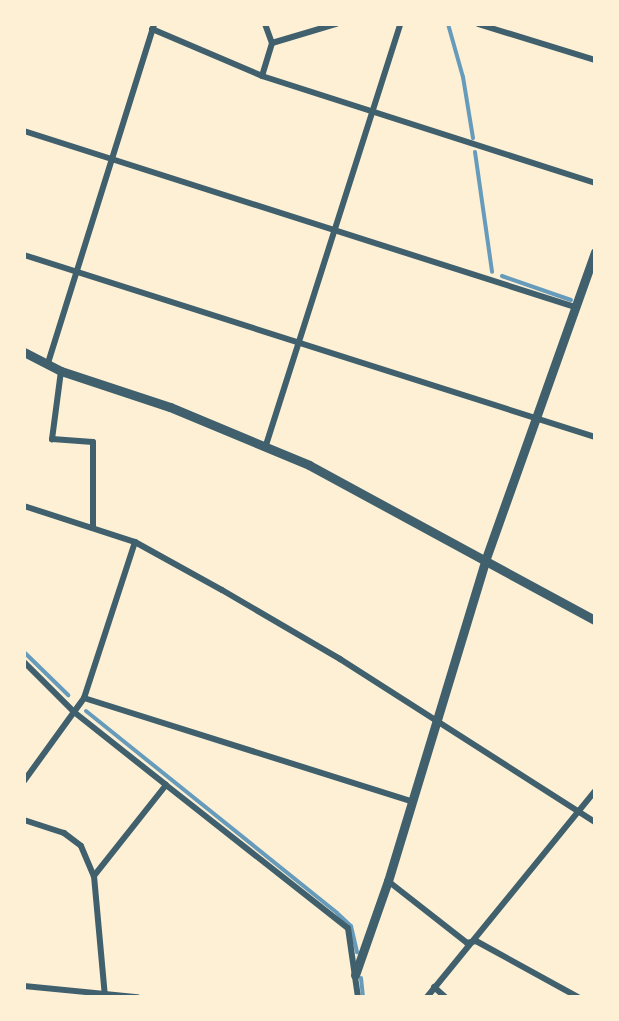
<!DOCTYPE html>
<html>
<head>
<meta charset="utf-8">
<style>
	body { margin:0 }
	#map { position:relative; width:619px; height:1021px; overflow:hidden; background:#fdf0d5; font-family:Manrope,sans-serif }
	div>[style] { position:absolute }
	.stream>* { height:4px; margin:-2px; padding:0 2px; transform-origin:2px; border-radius:2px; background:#669bbc }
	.minor>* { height:6px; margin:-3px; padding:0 3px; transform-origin:3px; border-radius:3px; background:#3f606c }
	.tertiary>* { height:9px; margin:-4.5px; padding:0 4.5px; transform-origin:4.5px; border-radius:4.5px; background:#3f606c }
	span { translate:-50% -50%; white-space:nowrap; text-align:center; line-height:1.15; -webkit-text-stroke:6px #fdf0d5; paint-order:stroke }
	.frame { position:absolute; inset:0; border:26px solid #fdf0d5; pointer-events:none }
</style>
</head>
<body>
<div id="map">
	<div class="stream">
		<div style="left:448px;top:24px;width:55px;rotate:74.2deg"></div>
		<div style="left:463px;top:77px;width:62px;rotate:80.7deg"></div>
		<div style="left:475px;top:152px;width:121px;rotate:81.9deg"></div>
		<div style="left:502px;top:276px;width:73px;rotate:19.2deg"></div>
		<div style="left:24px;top:652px;width:62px;rotate:44.3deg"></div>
		<div style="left:86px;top:711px;width:322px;rotate:38.8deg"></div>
		<div style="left:337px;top:913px;width:19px;rotate:43deg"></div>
		<div style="left:351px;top:926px;width:27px;rotate:77deg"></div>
		<div style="left:361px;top:978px;width:19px;rotate:84deg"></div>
	</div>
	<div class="minor">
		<div style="left:265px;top:24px;width:20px;rotate:70deg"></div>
		<div style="left:272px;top:43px;width:67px;rotate:-16.5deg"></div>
		<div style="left:478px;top:24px;width:122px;rotate:17.1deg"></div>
		<div style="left:152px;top:29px;width:120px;rotate:23.1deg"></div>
		<div style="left:262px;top:76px;width:350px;rotate:17.8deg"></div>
		<div style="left:262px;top:76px;width:34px;rotate:-73deg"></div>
		<div style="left:24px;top:131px;width:578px;rotate:17.71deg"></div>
		<div style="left:24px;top:255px;width:599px;rotate:17.68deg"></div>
		<div style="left:48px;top:363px;width:355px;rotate:-72.6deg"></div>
		<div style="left:61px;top:371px;width:69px;rotate:97.5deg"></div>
		<div style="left:52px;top:439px;width:41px;rotate:4.2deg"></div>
		<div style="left:93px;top:442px;width:86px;rotate:90deg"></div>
		<div style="left:266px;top:445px;width:442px;rotate:-72.3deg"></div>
		<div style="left:24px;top:506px;width:117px;rotate:18deg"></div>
		<div style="left:135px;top:542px;width:99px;rotate:28.9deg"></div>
		<div style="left:222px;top:590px;width:137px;rotate:30.3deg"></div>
		<div style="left:340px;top:659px;width:303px;rotate:32.6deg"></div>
		<div style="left:24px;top:662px;width:71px;rotate:45deg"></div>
		<div style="left:74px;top:712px;width:117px;rotate:38.4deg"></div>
		<div style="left:166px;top:785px;width:116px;rotate:128.4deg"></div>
		<div style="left:94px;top:876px;width:121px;rotate:84.8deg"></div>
		<div style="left:84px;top:698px;width:164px;rotate:-71.9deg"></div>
		<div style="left:24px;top:781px;width:102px;rotate:-54.1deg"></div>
		<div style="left:84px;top:698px;width:342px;rotate:17.5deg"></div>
		<div style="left:166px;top:785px;width:231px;rotate:38.2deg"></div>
		<div style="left:348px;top:928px;width:70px;rotate:81.8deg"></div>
		<div style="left:24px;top:820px;width:42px;rotate:18deg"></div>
		<div style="left:64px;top:833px;width:21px;rotate:37deg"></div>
		<div style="left:81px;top:846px;width:33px;rotate:67deg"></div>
		<div style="left:388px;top:881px;width:100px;rotate:38.1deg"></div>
		<div style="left:467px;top:943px;width:9px;rotate:-13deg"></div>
		<div style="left:476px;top:941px;width:116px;rotate:28.8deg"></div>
		<div style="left:24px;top:986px;width:114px;rotate:5.6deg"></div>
		<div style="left:434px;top:987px;width:15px;rotate:42deg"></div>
		<div style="left:427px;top:997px;width:266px;rotate:-50.8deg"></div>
	</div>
	<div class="tertiary">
		<div style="left:24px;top:352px;width:42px;rotate:27.2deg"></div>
		<div style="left:61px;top:371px;width:115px;rotate:18.3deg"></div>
		<div style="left:170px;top:407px;width:151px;rotate:22.6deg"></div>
		<div style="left:309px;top:465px;width:325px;rotate:28.5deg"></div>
		<div style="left:355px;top:975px;width:100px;rotate:-70.7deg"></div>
		<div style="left:388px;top:881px;width:334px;rotate:-73.1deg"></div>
		<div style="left:485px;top:561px;width:328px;rotate:-70.4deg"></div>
	</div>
	<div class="frame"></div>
</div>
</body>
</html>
